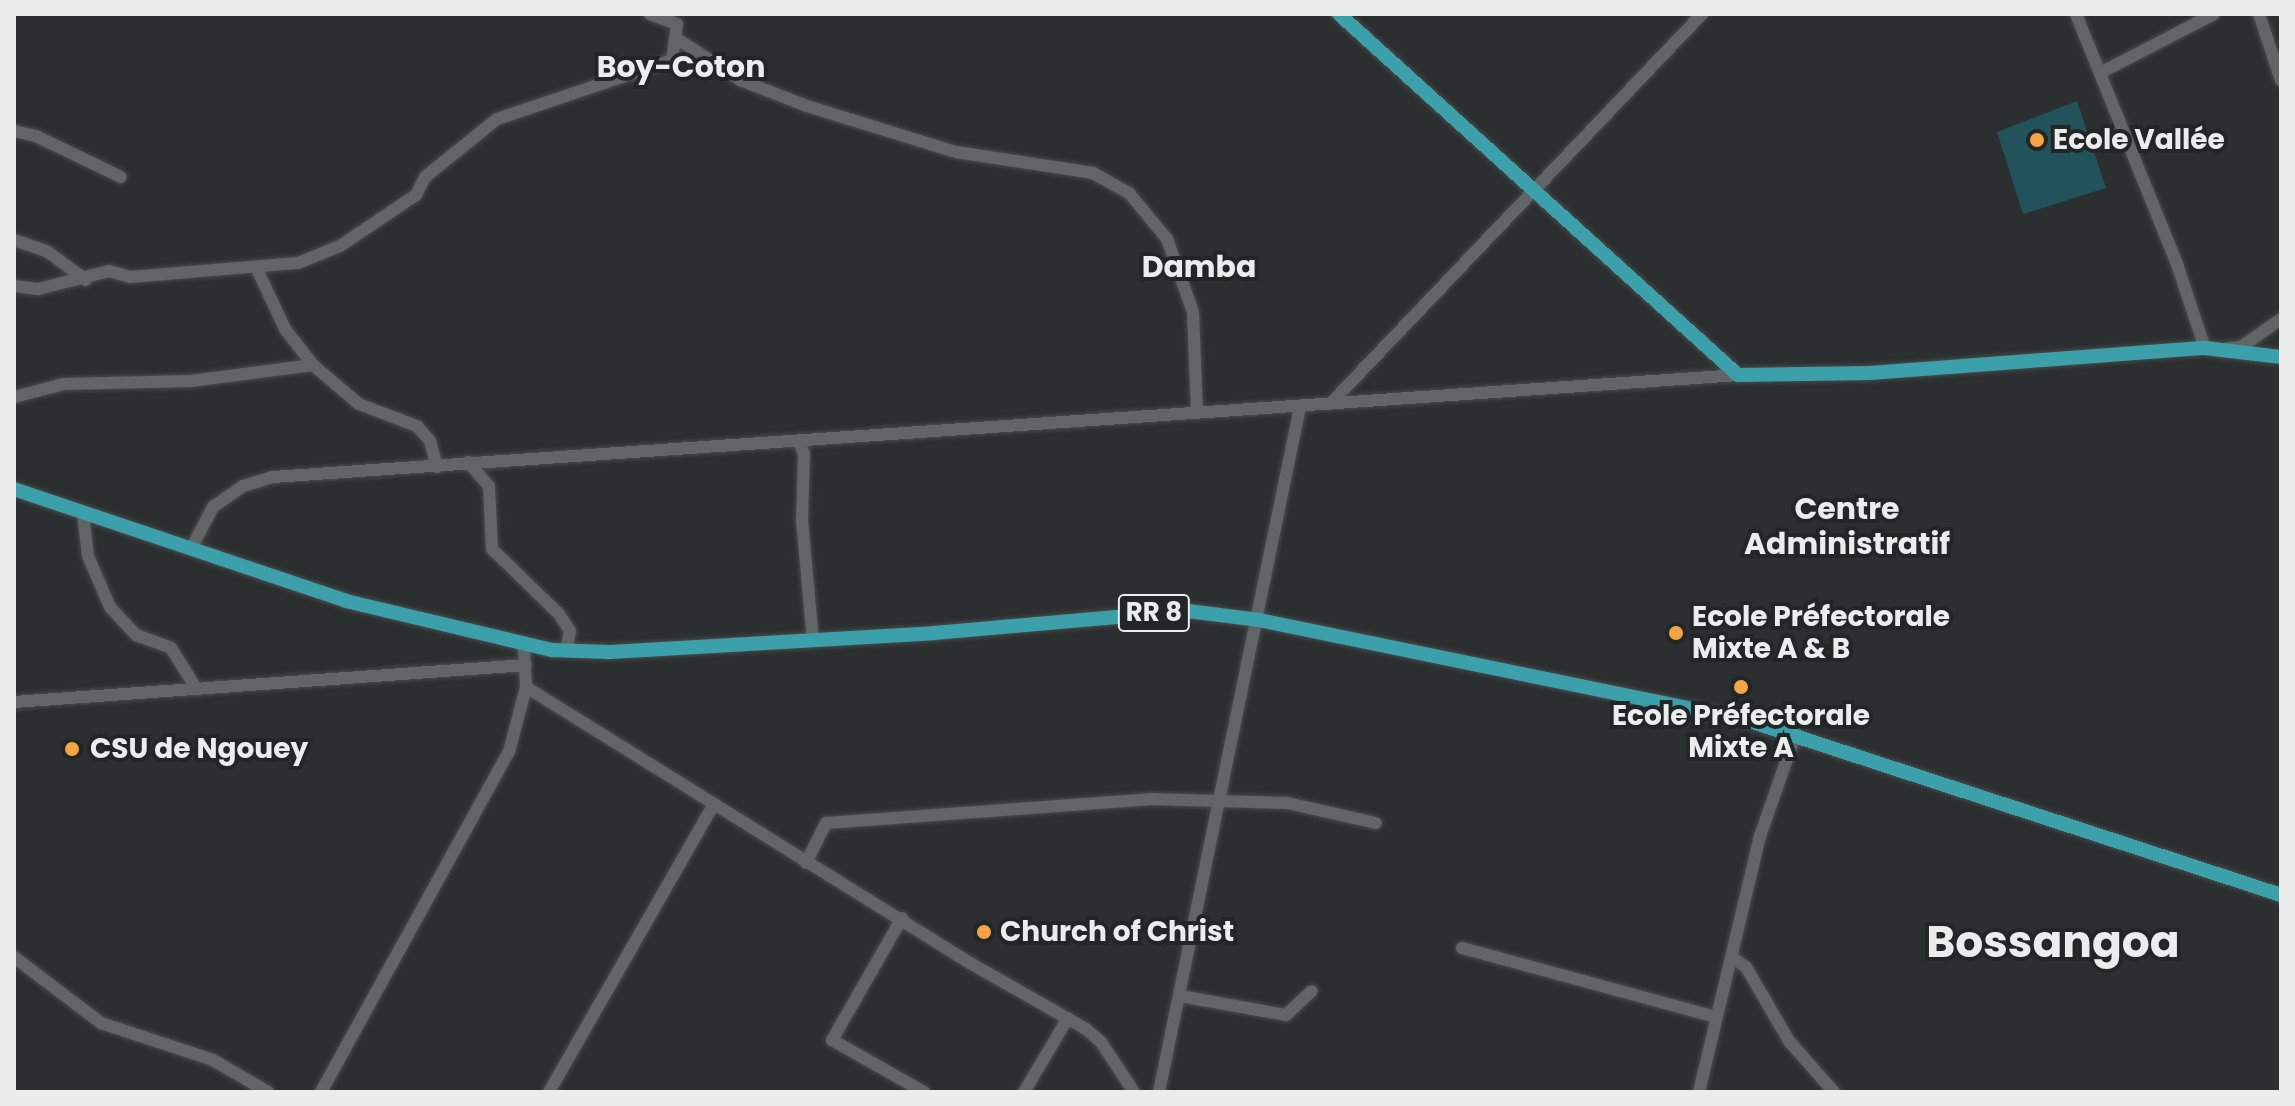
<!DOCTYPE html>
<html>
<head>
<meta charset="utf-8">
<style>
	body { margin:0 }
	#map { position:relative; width:2295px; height:1106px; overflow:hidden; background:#2c2f30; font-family:Poppins,sans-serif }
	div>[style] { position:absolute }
	.green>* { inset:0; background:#23535a }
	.roads { filter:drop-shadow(0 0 2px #484a4b) drop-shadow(0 0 2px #484a4b) }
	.minor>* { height:12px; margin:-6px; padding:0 6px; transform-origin:6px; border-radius:6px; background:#616565 }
	.major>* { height:14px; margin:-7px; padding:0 7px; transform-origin:7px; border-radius:7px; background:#3ca0ab }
	.dots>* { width:22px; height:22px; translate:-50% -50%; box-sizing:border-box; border:4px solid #222626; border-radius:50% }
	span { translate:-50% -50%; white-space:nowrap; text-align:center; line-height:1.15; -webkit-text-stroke:8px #222626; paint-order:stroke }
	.shield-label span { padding:2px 6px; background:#222626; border:2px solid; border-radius:6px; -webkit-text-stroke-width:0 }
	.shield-label { font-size:26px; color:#ebeded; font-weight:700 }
	.poi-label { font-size:28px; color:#ebeded; font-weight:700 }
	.left { translate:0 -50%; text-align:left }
	.neighbourhood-label { font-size:30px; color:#ebeded; font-weight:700 }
	.town-label { font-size:44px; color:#ebeded; font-weight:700 }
	.frame { position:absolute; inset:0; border:16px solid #ebeded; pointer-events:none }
</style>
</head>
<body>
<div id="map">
	<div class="green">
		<div style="clip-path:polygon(2077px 101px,2106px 188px,2023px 214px,1997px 132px)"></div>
	</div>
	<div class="roads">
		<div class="minor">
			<div style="left:2076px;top:14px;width:266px;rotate:68deg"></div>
			<div style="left:2176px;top:261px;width:92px;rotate:71.6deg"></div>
			<div style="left:2259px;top:14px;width:70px;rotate:71.6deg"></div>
			<div style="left:676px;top:38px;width:77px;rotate:33.3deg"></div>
			<div style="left:740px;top:80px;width:72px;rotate:21.2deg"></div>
			<div style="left:807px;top:106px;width:156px;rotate:17.2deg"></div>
			<div style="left:956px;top:152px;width:139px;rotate:8.7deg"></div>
			<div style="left:1093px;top:173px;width:41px;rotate:29.1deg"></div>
			<div style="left:1129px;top:193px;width:60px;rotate:50.4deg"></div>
			<div style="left:1167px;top:239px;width:77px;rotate:70.4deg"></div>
			<div style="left:1193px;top:312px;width:100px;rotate:87.7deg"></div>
			<div style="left:2100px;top:73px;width:128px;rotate:-27.4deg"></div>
			<div style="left:14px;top:131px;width:23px;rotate:13deg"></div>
			<div style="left:36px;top:136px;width:94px;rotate:25.8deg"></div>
			<div style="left:14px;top:240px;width:36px;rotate:19deg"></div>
			<div style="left:48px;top:252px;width:47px;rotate:36.4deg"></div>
			<div style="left:256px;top:267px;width:68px;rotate:64.9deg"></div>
			<div style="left:285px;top:329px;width:46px;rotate:52.1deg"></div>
			<div style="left:313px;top:365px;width:60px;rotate:40.3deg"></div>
			<div style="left:359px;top:404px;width:62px;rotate:20.8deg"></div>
			<div style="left:417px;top:426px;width:20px;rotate:49deg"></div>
			<div style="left:430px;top:441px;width:27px;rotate:75deg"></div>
			<div style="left:14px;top:286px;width:24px;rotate:7deg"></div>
			<div style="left:38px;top:289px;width:73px;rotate:-14.2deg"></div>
			<div style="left:109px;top:271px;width:22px;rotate:16deg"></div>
			<div style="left:130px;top:277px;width:169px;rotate:-4.8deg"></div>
			<div style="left:298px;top:263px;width:45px;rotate:-22deg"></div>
			<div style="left:340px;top:246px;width:92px;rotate:-33.9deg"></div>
			<div style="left:416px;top:195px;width:20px;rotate:-63deg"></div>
			<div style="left:425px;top:177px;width:92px;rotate:-38.9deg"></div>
			<div style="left:497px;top:119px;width:185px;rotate:-18.6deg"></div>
			<div style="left:672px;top:60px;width:36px;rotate:-82deg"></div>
			<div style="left:677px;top:24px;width:29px;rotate:-160deg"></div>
			<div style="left:2228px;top:348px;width:13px;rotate:-4deg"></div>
			<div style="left:2241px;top:347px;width:49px;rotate:-35deg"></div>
			<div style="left:14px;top:397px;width:52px;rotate:-14.6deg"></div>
			<div style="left:64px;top:384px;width:127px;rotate:-1.4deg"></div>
			<div style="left:191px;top:381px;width:123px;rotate:-7.5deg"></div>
			<div style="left:1330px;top:404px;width:539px;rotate:-46.35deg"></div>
			<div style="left:799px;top:441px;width:14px;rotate:69deg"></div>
			<div style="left:804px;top:454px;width:66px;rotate:91.7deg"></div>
			<div style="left:802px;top:520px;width:121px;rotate:84.8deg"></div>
			<div style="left:468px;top:462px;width:32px;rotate:49deg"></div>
			<div style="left:489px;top:486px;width:63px;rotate:87.3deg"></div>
			<div style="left:492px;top:549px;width:93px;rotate:44.1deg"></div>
			<div style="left:559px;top:614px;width:20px;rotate:57deg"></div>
			<div style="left:570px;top:631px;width:20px;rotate:101deg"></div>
			<div style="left:83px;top:513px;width:43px;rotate:83.4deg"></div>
			<div style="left:88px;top:556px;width:56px;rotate:66.7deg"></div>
			<div style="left:110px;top:607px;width:38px;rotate:47deg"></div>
			<div style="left:136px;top:635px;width:37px;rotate:20deg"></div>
			<div style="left:171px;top:648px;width:47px;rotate:58deg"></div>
			<div style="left:191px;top:549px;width:47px;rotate:-62.4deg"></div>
			<div style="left:213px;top:507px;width:37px;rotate:-35deg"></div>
			<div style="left:243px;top:486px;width:31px;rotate:-17deg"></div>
			<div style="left:273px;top:477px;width:1469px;rotate:-3.98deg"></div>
			<div style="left:524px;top:647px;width:40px;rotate:87.1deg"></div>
			<div style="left:526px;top:687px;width:523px;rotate:31.87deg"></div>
			<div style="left:970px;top:963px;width:133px;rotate:29.6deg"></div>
			<div style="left:1086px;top:1029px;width:20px;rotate:41deg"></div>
			<div style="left:1101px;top:1042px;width:60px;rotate:56.6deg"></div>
			<div style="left:14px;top:702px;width:513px;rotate:-4.13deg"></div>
			<div style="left:806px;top:863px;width:45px;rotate:-63.4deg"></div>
			<div style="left:826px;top:823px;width:325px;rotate:-4.2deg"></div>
			<div style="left:1150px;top:799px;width:137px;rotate:1.7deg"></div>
			<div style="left:1287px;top:803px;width:91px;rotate:12.7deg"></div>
			<div style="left:902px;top:918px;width:141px;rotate:119.8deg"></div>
			<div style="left:832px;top:1040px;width:106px;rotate:29.5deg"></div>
			<div style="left:1462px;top:948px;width:263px;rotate:15.2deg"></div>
			<div style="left:14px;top:957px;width:109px;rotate:37.2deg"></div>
			<div style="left:101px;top:1023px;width:118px;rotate:18.3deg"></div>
			<div style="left:213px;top:1060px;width:64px;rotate:30.2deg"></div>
			<div style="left:1732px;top:957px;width:17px;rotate:36deg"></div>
			<div style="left:1746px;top:967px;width:86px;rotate:59.8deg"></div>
			<div style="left:1789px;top:1041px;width:68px;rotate:48.6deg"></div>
			<div style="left:1180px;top:996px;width:108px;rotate:10.2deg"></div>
			<div style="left:1286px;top:1015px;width:35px;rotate:-43deg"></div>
			<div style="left:321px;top:1092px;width:389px;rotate:-61.1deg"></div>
			<div style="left:509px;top:752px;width:67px;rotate:-75.3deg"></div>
			<div style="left:549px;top:1092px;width:332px;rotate:-60.2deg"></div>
			<div style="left:1024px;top:1092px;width:86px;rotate:-59.3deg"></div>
			<div style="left:1159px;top:1092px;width:699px;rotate:-78.37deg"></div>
			<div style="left:1699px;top:1092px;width:263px;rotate:-76.6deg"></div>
			<div style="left:1760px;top:836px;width:109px;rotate:-70.7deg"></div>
		</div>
		<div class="major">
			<div style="left:1339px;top:14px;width:538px;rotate:42.14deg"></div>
			<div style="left:1738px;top:375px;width:132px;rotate:-0.9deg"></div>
			<div style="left:1870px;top:373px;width:336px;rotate:-4.3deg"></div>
			<div style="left:2205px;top:348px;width:77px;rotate:6.8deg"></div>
			<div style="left:14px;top:489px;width:350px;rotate:18.6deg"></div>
			<div style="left:346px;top:601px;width:212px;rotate:13.4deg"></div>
			<div style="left:552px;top:650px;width:57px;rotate:2deg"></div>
			<div style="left:609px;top:652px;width:326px;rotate:-3.3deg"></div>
			<div style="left:934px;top:633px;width:255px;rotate:-5deg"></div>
			<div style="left:1188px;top:611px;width:72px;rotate:7.2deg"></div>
			<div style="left:1259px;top:620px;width:497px;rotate:11.6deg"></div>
			<div style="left:1746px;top:720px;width:563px;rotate:18.11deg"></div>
		</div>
	</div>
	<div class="dots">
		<div style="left:2037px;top:140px;background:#f4a345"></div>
		<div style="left:1676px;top:633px;background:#f4a345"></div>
		<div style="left:1741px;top:687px;background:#f4a345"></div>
		<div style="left:72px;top:749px;background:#f4a345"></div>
		<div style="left:984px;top:932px;background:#f4a345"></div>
	</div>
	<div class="shield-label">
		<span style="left:1154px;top:613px">RR 8</span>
	</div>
	<div class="poi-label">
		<span class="left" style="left:2053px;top:140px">Ecole Vallée</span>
		<span class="left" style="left:1692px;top:633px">Ecole Préfectorale<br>Mixte A &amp; B</span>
		<span style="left:1741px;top:732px">Ecole Préfectorale<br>Mixte A</span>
		<span class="left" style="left:90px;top:749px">CSU de Ngouey</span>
		<span class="left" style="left:1000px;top:932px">Church of Christ</span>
	</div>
	<div class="neighbourhood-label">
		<span style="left:681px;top:67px">Boy-Coton</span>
		<span style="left:1199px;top:267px">Damba</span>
		<span style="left:1847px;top:526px">Centre<br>Administratif</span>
	</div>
	<div class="town-label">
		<span style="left:2053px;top:942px">Bossangoa</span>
	</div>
	<div class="frame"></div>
</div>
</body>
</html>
